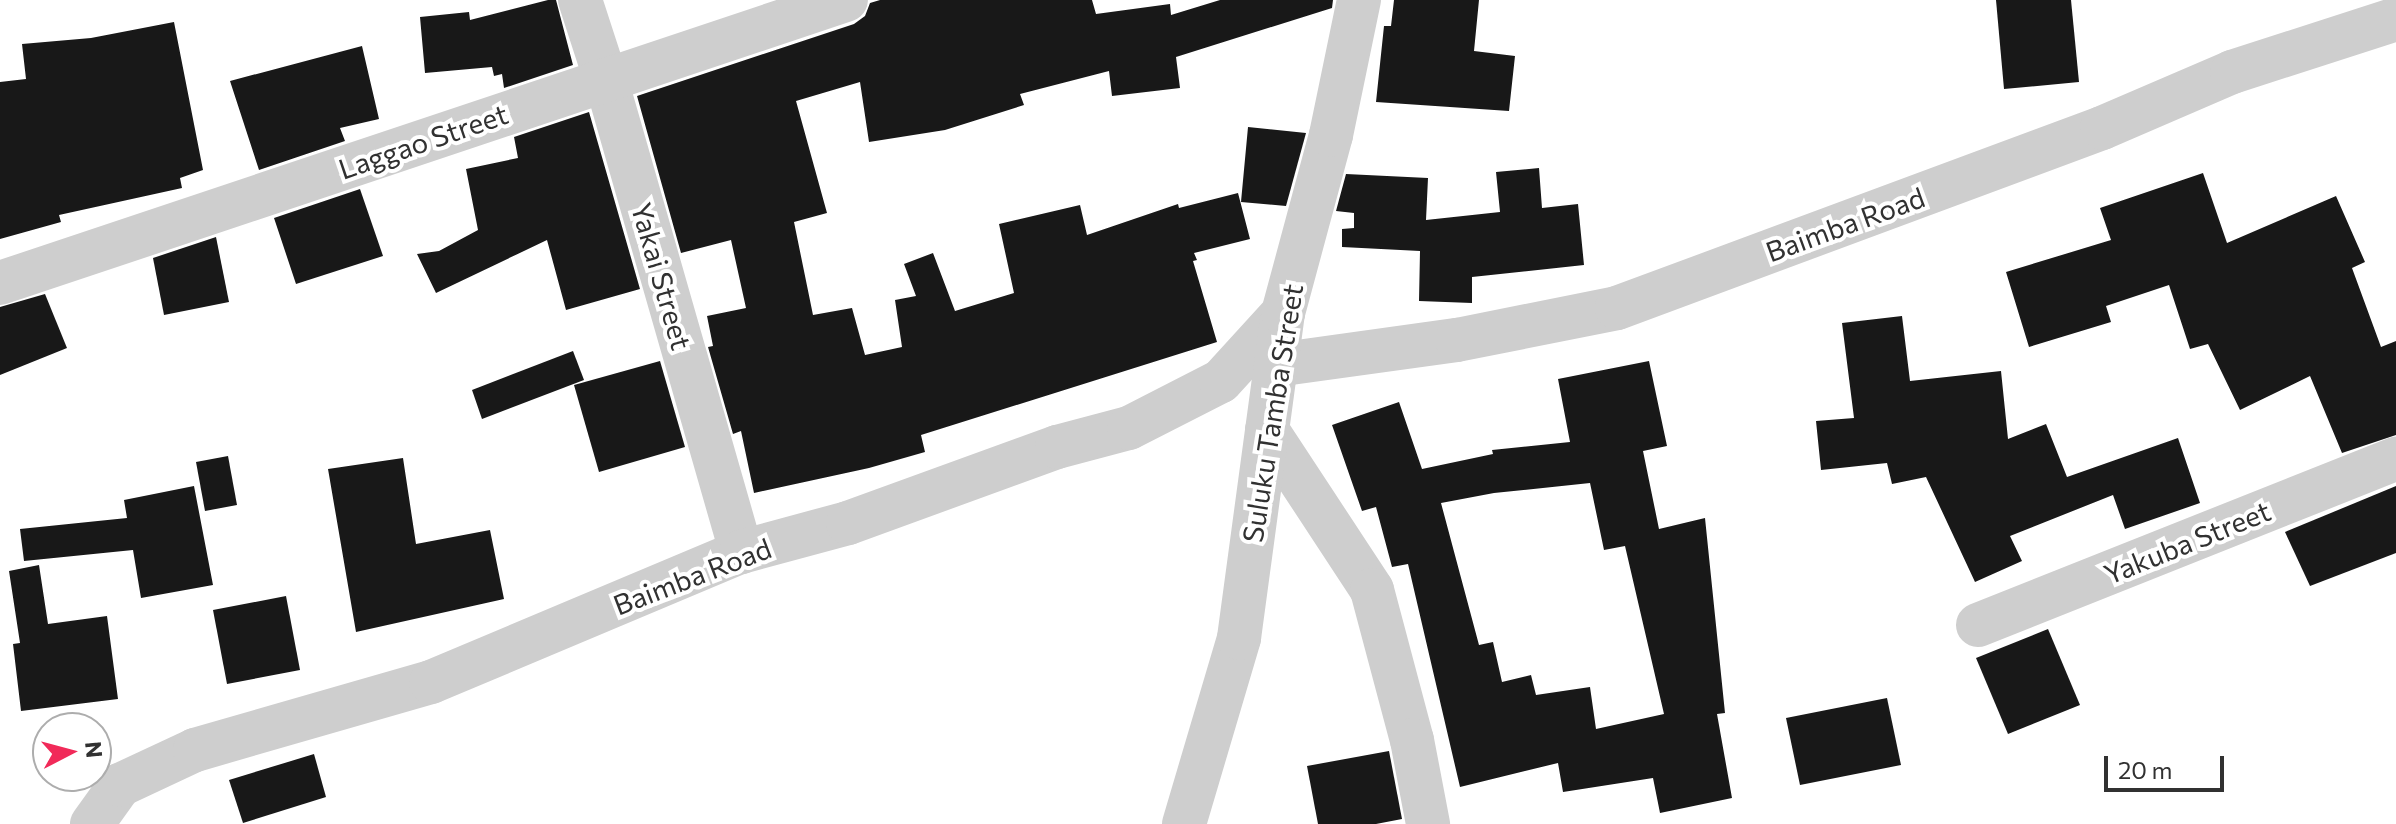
<!DOCTYPE html>
<html>
<head>
<meta charset="utf-8">
<style>
	body { margin:0 }
	#map { position:relative; width:2396px; height:824px; overflow:hidden; background:#fff; font-family:Commissioner,sans-serif }
	div>[style] { position:absolute }
	.building>* { inset:0; background:#181818 }
	.minor>* { height:44px; margin:-22px; padding:0 22px; transform-origin:22px; border-radius:22px; background:#cecece }
	span { translate:-50% -50%; white-space:nowrap; text-align:center; line-height:1.15; -webkit-text-stroke:8px #fff; paint-order:stroke }
	.street-label { font-size:28px; color:#313131 }
	.north { position:absolute; left:32px; top:712px; width:80px; height:80px; box-sizing:border-box; background:#fff; border:2px solid #adadad; border-radius:50%; rotate:84deg; font-size:22px; font-weight:700; line-height:32px; text-align:center; color:#313131 }
	.north::after { content:''; display:block; margin:auto; width:28px; height:36px; background:#f12a59; clip-path:polygon(50% 0,100% 100%,50% 72%,0 100%) }
	.scale { position:absolute; left:2104px; top:756px; width:120px; height:36px; box-sizing:border-box; border:4px solid #313131; border-top:0; padding-left:10px; font-size:24px; line-height:28px; white-space:nowrap; color:#313131; -webkit-text-stroke:6px #fff; paint-order:stroke }
</style>
</head>
<body>
<div id="map">
	<div class="building">
		<div style="clip-path:polygon(548px 0,556px 0,573px 65px,504px 88px,502px 74px,494px 76px,492px 67px,425px 73px,420px 17px,469px 12px,470px 20px)"></div>
		<div style="clip-path:polygon(880px 0,1092px 0,1096px 14px,1170px 4px,1171px 15px,1220px 0,1333px 0,1332px 8px,1176px 57px,1180px 88px,1112px 96px,1109px 71px,1020px 94px,1024px 105px,945px 130px,869px 142px,860px 82px,796px 101px,827px 213px,794px 222px,813px 315px,852px 308px,865px 355px,902px 347px,895px 300px,916px 296px,904px 264px,933px 253px,955px 311px,1014px 293px,999px 224px,1080px 205px,1087px 235px,1178px 204px,1179px 208px,1238px 193px,1250px 239px,1194px 253px,1197px 260px,1193px 261px,1217px 342px,921px 435px,925px 452px,869px 468px,754px 493px,741px 431px,733px 434px,708px 347px,713px 346px,707px 316px,746px 308px,731px 240px,681px 253px,637px 96px,854px 24px,865px 16px,870px 3px)"></div>
		<div style="clip-path:polygon(1394px 0,1479px 0,1474px 51px,1515px 56px,1509px 111px,1376px 102px,1384px 26px,1391px 26px)"></div>
		<div style="clip-path:polygon(1996px 0,2071px 0,2079px 82px,2004px 89px)"></div>
		<div style="clip-path:polygon(174px 22px,203px 170px,180px 178px,182px 188px,59px 215px,61px 222px,0 239px,0 82px,26px 79px,22px 44px,91px 38px)"></div>
		<div style="clip-path:polygon(362px 46px,379px 119px,340px 128px,345px 141px,259px 170px,230px 81px)"></div>
		<div style="clip-path:polygon(589px 112px,640px 289px,566px 310px,547px 240px,436px 293px,417px 254px,439px 251px,478px 230px,466px 169px,518px 158px,514px 137px)"></div>
		<div style="clip-path:polygon(1248px 127px,1306px 133px,1286px 206px,1241px 202px)"></div>
		<div style="clip-path:polygon(1539px 168px,1542px 208px,1578px 204px,1584px 265px,1472px 277px,1472px 303px,1419px 301px,1420px 251px,1342px 247px,1342px 229px,1354px 228px,1354px 213px,1336px 211px,1346px 174px,1428px 178px,1426px 220px,1500px 212px,1496px 172px)"></div>
		<div style="clip-path:polygon(2203px 173px,2227px 243px,2336px 196px,2365px 262px,2352px 268px,2381px 347px,2396px 341px,2396px 435px,2342px 453px,2310px 376px,2240px 410px,2208px 344px,2190px 349px,2169px 285px,2106px 306px,2111px 322px,2029px 347px,2006px 272px,2111px 240px,2100px 208px)"></div>
		<div style="clip-path:polygon(360px 189px,383px 256px,296px 284px,274px 218px)"></div>
		<div style="clip-path:polygon(216px 237px,229px 302px,164px 315px,153px 258px)"></div>
		<div style="clip-path:polygon(45px 294px,67px 348px,0 375px,0 307px)"></div>
		<div style="clip-path:polygon(1902px 316px,1910px 381px,2001px 371px,2008px 439px,2046px 424px,2067px 477px,2178px 438px,2200px 503px,2125px 529px,2113px 495px,2010px 536px,2022px 561px,1975px 582px,1926px 477px,1892px 484px,1887px 463px,1821px 470px,1816px 421px,1854px 418px,1842px 323px)"></div>
		<div style="clip-path:polygon(573px 351px,584px 380px,482px 419px,472px 390px)"></div>
		<div style="clip-path:polygon(660px 361px,685px 447px,599px 472px,574px 385px)"></div>
		<div style="clip-path:polygon(evenodd,1649px 361px,1667px 446px,1643px 451px,1659px 529px,1705px 518px,1725px 713px,1717px 714px,1732px 798px,1660px 813px,1653px 778px,1563px 792px,1558px 763px,1460px 787px,1408px 564px,1392px 567px,1376px 507px,1362px 511px,1332px 425px,1399px 402px,1422px 469px,1493px 454px,1492px 450px,1570px 442px,1558px 379px,1649px 361px,1590px 483px,1604px 550px,1625px 546px,1664px 714px,1596px 729px,1590px 687px,1536px 695px,1531px 675px,1502px 682px,1493px 642px,1479px 645px,1441px 503px,1494px 493px,1590px 483px)"></div>
		<div style="clip-path:polygon(228px 456px,237px 505px,205px 511px,196px 462px)"></div>
		<div style="clip-path:polygon(403px 458px,416px 544px,490px 530px,504px 599px,356px 632px,328px 469px)"></div>
		<div style="clip-path:polygon(194px 486px,213px 585px,141px 598px,133px 550px,24px 561px,20px 529px,127px 518px,124px 500px)"></div>
		<div style="clip-path:polygon(2396px 486px,2396px 553px,2310px 586px,2285px 532px)"></div>
		<div style="clip-path:polygon(39px 565px,48px 624px,107px 616px,118px 699px,21px 711px,13px 644px,20px 643px,9px 571px)"></div>
		<div style="clip-path:polygon(286px 596px,300px 670px,227px 684px,213px 610px)"></div>
		<div style="clip-path:polygon(2048px 629px,2080px 705px,2008px 734px,1976px 658px)"></div>
		<div style="clip-path:polygon(1887px 698px,1901px 765px,1800px 785px,1786px 718px)"></div>
		<div style="clip-path:polygon(1389px 751px,1402px 819px,1376px 824px,1318px 824px,1307px 766px)"></div>
		<div style="clip-path:polygon(314px 754px,326px 797px,243px 823px,229px 780px)"></div>
	</div>
	<div class="minor">
		<div style="left:580px;top:0;width:84px;rotate:72deg"></div>
		<div style="left:606px;top:80px;width:491px;rotate:74deg"></div>
		<div style="left:0;top:283px;width:892px;rotate:-18.5deg"></div>
		<div style="left:1276px;top:365px;width:183px;rotate:-7.9deg"></div>
		<div style="left:1457px;top:340px;width:163px;rotate:-11.3deg"></div>
		<div style="left:1617px;top:308px;width:517px;rotate:-20.36deg"></div>
		<div style="left:2102px;top:128px;width:142px;rotate:-23.3deg"></div>
		<div style="left:2232px;top:72px;width:172px;rotate:-17.9deg"></div>
		<div style="left:1267px;top:430px;width:191px;rotate:56.7deg"></div>
		<div style="left:1372px;top:590px;width:155px;rotate:75.1deg"></div>
		<div style="left:1412px;top:740px;width:86px;rotate:79.2deg"></div>
		<div style="left:1978px;top:625px;width:450px;rotate:-21.7deg"></div>
		<div style="left:92px;top:824px;width:48px;rotate:-54.3deg"></div>
		<div style="left:120px;top:785px;width:83px;rotate:-25deg"></div>
		<div style="left:195px;top:750px;width:246px;rotate:-16.1deg"></div>
		<div style="left:431px;top:682px;width:336px;rotate:-22.8deg"></div>
		<div style="left:741px;top:552px;width:111px;rotate:-15.2deg"></div>
		<div style="left:848px;top:523px;width:222px;rotate:-20deg"></div>
		<div style="left:1057px;top:447px;width:74px;rotate:-14.8deg"></div>
		<div style="left:1129px;top:428px;width:103px;rotate:-27.1deg"></div>
		<div style="left:1221px;top:381px;width:92px;rotate:-47.6deg"></div>
		<div style="left:1184px;top:824px;width:194px;rotate:-73.5deg"></div>
		<div style="left:1239px;top:638px;width:328px;rotate:-82.3deg"></div>
		<div style="left:1283px;top:313px;width:184px;rotate:-74.9deg"></div>
		<div style="left:1331px;top:135px;width:138px;rotate:-78.3deg"></div>
	</div>
	<div class="street-label">
		<span style="left:423px;top:141px;rotate:-19deg">Laggao Street</span>
		<span style="left:1845px;top:224px;rotate:-20deg">Baimba Road</span>
		<span style="left:662px;top:276px;rotate:74deg">Yakai Street</span>
		<span style="left:1272px;top:413px;rotate:-81deg">Suluku Tamba Street</span>
		<span style="left:2187px;top:542px;rotate:-22deg">Yakuba Street</span>
		<span style="left:692px;top:576px;rotate:-21deg">Baimba Road</span>
	</div>
	<div class="north">N</div>
	<div class="scale">20 m</div>
</div>
</body>
</html>
